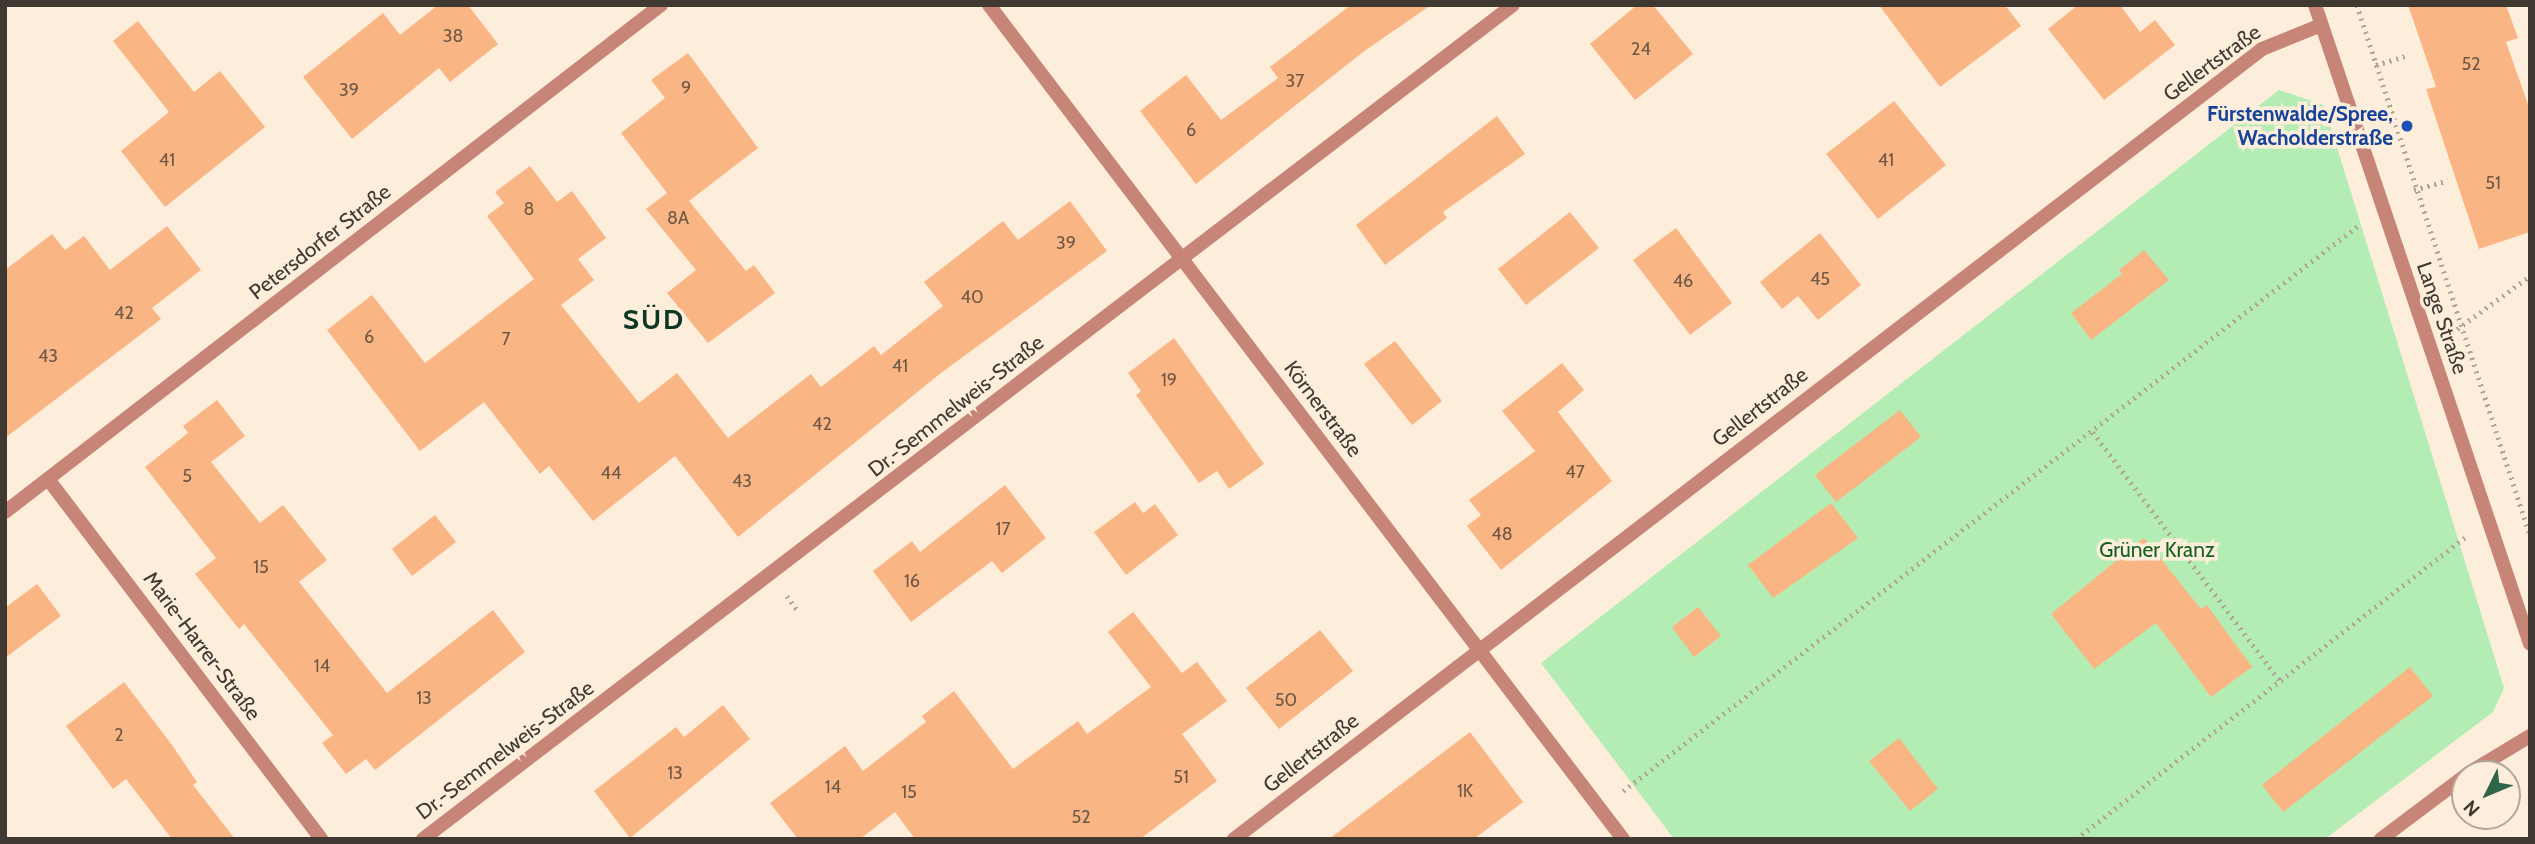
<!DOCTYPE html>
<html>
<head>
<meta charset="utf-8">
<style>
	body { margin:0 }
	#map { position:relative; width:2535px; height:844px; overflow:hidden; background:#fdeedc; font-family:Cabin,sans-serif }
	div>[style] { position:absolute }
	.green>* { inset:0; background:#b3edb4 }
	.building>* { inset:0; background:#fab584 }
	.path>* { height:4.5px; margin-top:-2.25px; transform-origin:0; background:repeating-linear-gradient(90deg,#b0a597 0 2px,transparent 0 7px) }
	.minor>* { height:14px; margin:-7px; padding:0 7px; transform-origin:7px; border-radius:7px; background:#c78577 }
	.tertiary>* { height:14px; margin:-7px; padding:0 7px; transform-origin:7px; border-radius:7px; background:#c78577 }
	.dots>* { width:19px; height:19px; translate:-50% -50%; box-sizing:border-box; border:4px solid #fdeedc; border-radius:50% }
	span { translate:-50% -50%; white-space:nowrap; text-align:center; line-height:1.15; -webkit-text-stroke:7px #fdeedc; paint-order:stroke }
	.number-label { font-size:18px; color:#6e5846 }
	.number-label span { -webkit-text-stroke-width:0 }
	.street-label { font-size:21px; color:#3f3932 }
	.transit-label { font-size:21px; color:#164399; font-weight:700 }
	.right { translate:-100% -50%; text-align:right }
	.park-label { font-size:21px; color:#12631f }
	.district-label { font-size:28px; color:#0b3723; font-weight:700; letter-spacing:2px }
	.frame { position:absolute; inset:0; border:7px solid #3f3932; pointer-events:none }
	.north { position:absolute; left:2451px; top:760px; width:70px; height:70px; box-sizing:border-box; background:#fdeedc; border:2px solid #b1a698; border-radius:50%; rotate:227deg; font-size:19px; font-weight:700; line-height:28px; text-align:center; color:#3f3932 }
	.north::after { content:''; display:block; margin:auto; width:24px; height:32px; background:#31654a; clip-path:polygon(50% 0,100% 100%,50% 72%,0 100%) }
</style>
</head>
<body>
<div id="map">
	<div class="green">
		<div style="clip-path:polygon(2279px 90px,2324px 105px,2504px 688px,2493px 712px,2325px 839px,1674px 839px,1541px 663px)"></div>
	</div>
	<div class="building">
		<div style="clip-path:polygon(438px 5px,468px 5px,498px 44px,450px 82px,439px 68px,352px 139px,303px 77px,383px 13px,400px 35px)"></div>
		<div style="clip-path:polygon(1351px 5px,1431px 5px,1363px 52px,1196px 184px,1140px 111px,1186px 75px,1221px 120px,1278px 78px,1270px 67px)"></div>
		<div style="clip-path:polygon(1637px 5px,1653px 5px,1693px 54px,1635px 100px,1590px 44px)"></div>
		<div style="clip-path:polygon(1879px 5px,2005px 5px,2021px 26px,1940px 87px)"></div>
		<div style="clip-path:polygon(2078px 5px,2120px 5px,2140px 32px,2155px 20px,2175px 45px,2104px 100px,2048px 29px)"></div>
		<div style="clip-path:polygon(2408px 5px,2506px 5px,2518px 38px,2506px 42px,2530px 110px,2530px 232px,2479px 249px,2426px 89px,2436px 87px)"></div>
		<div style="clip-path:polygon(138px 21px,194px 92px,220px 71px,265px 127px,165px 207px,121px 151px,169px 112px,113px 41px)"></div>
		<div style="clip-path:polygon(688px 53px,758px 148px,689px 201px,746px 271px,754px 265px,775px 293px,708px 343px,667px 293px,696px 270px,646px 209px,667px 193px,621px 133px,665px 98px,651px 80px)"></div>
		<div style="clip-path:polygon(1894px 101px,1946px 165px,1878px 219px,1826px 154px)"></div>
		<div style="clip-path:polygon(1497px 116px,1525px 154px,1443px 212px,1447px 218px,1385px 265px,1356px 225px)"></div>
		<div style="clip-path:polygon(530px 166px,557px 202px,572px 191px,606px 238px,578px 259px,594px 280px,561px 305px,639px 403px,677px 373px,728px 438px,811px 374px,821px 387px,874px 346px,881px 355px,943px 306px,924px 282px,1003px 221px,1018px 240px,1070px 201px,1107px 251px,941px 373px,738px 537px,675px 456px,593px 521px,549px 466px,540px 474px,484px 402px,420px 451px,327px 330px,372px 295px,425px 363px,534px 279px,487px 216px,504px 203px,495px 192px)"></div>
		<div style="clip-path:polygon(1570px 212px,1599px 248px,1526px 305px,1498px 269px)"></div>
		<div style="clip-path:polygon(167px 226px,201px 270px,152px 308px,161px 319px,5px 438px,5px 270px,52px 234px,65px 250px,84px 236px,110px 270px)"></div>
		<div style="clip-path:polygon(1676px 228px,1732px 303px,1690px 335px,1633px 260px)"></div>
		<div style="clip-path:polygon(1820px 233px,1861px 285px,1818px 320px,1798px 296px,1782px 309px,1760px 282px)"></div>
		<div style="clip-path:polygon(2144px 250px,2169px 280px,2091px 340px,2071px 313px,2122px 274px,2119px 270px)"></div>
		<div style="clip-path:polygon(1174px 338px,1264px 464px,1229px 489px,1217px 471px,1199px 483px,1136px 395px,1141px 391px,1128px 373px)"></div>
		<div style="clip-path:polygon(1395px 341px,1442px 401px,1412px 425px,1364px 364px)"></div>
		<div style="clip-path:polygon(1562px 363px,1584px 390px,1558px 412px,1612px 481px,1501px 570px,1467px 526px,1481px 515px,1469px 500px,1535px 451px,1502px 411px)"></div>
		<div style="clip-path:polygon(217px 400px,245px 436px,211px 462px,260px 523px,283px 505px,327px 560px,299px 582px,387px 693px,493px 610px,525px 652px,375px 770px,366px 759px,346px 774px,322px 743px,333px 735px,244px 624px,239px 629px,195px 574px,216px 558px,145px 467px,188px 433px,183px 426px)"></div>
		<div style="clip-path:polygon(1900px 410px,1921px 437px,1836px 502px,1815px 475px)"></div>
		<div style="clip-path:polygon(1005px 485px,1046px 538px,1002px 573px,992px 561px,911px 622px,873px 571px,912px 541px,920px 552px)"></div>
		<div style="clip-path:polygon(1135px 502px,1143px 513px,1155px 504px,1178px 535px,1126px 575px,1094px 532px)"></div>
		<div style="clip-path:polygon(1831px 503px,1858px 538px,1773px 598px,1748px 565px)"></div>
		<div style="clip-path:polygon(435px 515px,456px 542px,412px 576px,392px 549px)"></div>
		<div style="clip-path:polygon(2144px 538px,2201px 609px,2207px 605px,2252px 667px,2211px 697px,2156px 623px,2094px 669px,2051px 614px)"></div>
		<div style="clip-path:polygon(37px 584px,61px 616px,5px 658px,5px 608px)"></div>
		<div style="clip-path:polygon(1698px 607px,1721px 636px,1694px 657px,1672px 627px)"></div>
		<div style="clip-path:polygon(1133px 612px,1182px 673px,1197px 662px,1227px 701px,1182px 734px,1217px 781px,1140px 839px,915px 839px,895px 812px,860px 839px,798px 839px,770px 803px,845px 746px,863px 771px,926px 722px,922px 716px,954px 691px,1013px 769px,1078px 721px,1087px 734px,1151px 687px,1108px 632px)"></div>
		<div style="clip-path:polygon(1320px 630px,1353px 671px,1279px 729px,1246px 688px)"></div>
		<div style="clip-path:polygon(2410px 667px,2433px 696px,2283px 812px,2262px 785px)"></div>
		<div style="clip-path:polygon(124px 682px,172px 745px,197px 782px,193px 785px,235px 839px,172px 839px,126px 779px,113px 789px,66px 726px)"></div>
		<div style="clip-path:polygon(723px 705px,750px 739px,630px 838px,594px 791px,676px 727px,684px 737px)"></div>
		<div style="clip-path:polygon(1470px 732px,1523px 802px,1474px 839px,1329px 839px)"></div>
		<div style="clip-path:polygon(1899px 738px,1938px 789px,1910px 811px,1869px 761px)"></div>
	</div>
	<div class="path">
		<div style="left:2357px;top:5px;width:558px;rotate:71.92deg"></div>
		<div style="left:2376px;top:65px;width:31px;rotate:-17deg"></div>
		<div style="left:2414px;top:190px;width:35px;rotate:-16deg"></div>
		<div style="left:2457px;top:329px;width:90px;rotate:-36deg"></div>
		<div style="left:2093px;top:432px;width:311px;rotate:53.1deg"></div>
		<div style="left:787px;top:596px;width:19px;rotate:54deg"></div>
		<div style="left:1623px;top:791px;width:928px;rotate:-37.56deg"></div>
		<div style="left:2076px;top:839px;width:492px;rotate:-37.8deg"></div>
	</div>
	<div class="minor">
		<div style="left:989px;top:5px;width:1048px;rotate:52.76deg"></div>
		<div style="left:48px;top:479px;width:452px;rotate:52.8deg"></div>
		<div style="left:5px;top:512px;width:829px;rotate:-37.7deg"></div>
		<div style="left:2467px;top:774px;width:74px;rotate:-31.1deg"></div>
		<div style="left:423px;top:839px;width:1372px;rotate:-37.42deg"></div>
		<div style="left:1234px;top:839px;width:1296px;rotate:-37.54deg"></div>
		<div style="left:2262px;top:49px;width:64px;rotate:-22.1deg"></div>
		<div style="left:2381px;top:839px;width:105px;rotate:-36.9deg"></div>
	</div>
	<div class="tertiary">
		<div style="left:2315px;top:5px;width:674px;rotate:71.4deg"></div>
	</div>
	<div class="dots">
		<div style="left:2407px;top:126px;background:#1a4fb4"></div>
	</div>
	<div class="number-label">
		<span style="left:453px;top:36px">38</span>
		<span style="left:1641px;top:49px">24</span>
		<span style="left:2471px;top:64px">52</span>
		<span style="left:1295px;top:81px">37</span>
		<span style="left:686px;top:88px">9</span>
		<span style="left:349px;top:90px">39</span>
		<span style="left:1191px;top:130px">6</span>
		<span style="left:167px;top:160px">41</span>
		<span style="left:1886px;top:160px">41</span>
		<span style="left:2493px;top:183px">51</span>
		<span style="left:529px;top:209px">8</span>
		<span style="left:678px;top:218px">8A</span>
		<span style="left:1066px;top:243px">39</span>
		<span style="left:1820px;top:279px">45</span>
		<span style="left:1683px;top:281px">46</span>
		<span style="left:972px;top:297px">40</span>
		<span style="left:124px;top:313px">42</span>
		<span style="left:369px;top:337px">6</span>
		<span style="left:506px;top:339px">7</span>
		<span style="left:48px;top:356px">43</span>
		<span style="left:900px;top:366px">41</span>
		<span style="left:1169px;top:380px">19</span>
		<span style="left:822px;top:424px">42</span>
		<span style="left:1575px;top:472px">47</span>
		<span style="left:611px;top:473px">44</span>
		<span style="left:187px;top:476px">5</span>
		<span style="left:742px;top:481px">43</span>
		<span style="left:1003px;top:529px">17</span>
		<span style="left:1502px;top:534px">48</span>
		<span style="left:261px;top:567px">15</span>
		<span style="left:912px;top:581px">16</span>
		<span style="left:322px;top:666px">14</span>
		<span style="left:424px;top:698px">13</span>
		<span style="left:1286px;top:700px">50</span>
		<span style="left:119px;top:735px">2</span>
		<span style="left:675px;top:773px">13</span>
		<span style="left:1181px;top:777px">51</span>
		<span style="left:833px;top:787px">14</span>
		<span style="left:1465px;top:791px">1K</span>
		<span style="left:909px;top:792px">15</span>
		<span style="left:1081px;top:817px">52</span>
	</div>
	<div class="street-label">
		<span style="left:2212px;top:63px;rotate:-36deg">Gellertstraße</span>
		<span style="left:320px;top:242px;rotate:-38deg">Petersdorfer Straße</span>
		<span style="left:2442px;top:318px;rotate:71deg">Lange Straße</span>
		<span style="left:956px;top:406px;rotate:-38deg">Dr.-Semmelweis-Straße</span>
		<span style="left:1760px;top:407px;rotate:-38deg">Gellertstraße</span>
		<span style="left:1323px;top:409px;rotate:53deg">Körnerstraße</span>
		<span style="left:202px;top:646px;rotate:53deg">Marie-Harrer-Straße</span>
		<span style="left:505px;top:750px;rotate:-37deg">Dr.-Semmelweis-Straße</span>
		<span style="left:1311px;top:753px;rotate:-38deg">Gellertstraße</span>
	</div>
	<div class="transit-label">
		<span class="right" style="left:2393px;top:126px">Fürstenwalde/Spree,<br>Wacholderstraße</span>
	</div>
	<div class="park-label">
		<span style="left:2157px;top:550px">Grüner Kranz</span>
	</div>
	<div class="district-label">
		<span style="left:654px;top:319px">SÜD</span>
	</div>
	<div class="frame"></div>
	<div class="north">N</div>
</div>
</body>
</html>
